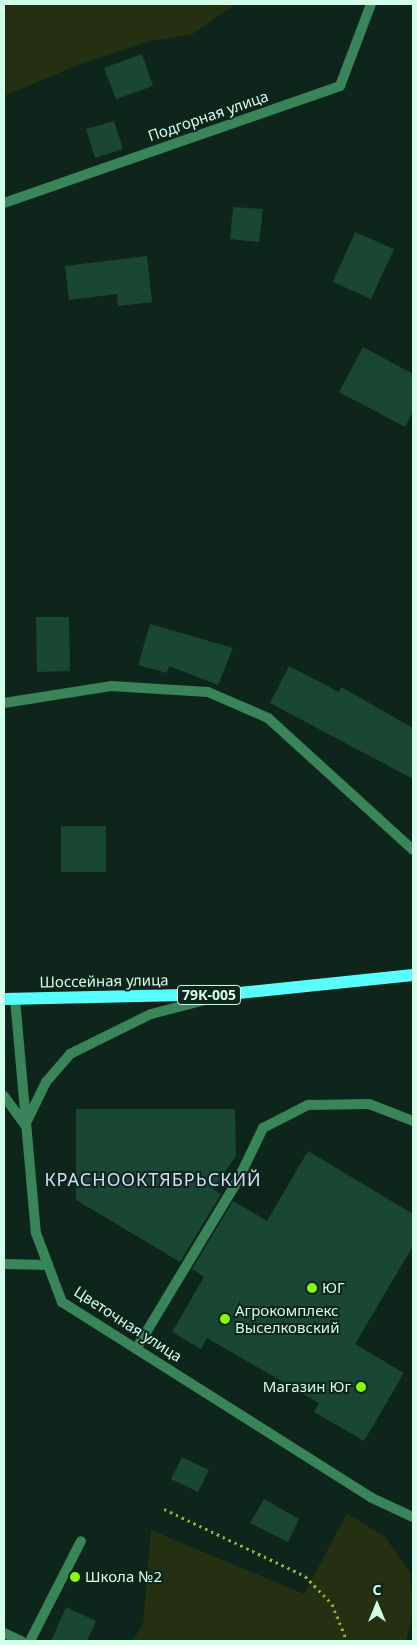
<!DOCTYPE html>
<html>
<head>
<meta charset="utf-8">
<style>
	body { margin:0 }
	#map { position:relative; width:417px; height:1645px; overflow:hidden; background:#0e251b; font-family:"Noto Sans",sans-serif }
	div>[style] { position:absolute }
	.green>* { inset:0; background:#252f11 }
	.building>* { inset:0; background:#1a4634 }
	.path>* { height:3px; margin-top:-1.5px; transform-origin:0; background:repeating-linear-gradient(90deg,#8cb72e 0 2.5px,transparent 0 6.5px) }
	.service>* { height:10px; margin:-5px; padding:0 5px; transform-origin:5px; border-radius:5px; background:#398458 }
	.minor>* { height:10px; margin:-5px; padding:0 5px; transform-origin:5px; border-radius:5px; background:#398458 }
	.primary>* { height:12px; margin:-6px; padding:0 6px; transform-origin:6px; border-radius:6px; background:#59ffff }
	.dots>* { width:14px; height:14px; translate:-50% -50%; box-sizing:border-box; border:2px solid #0e251b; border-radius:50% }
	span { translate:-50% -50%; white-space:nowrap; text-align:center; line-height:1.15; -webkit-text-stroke:4px #0e251b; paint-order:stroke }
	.shield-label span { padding:1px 4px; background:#0e251b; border:1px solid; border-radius:4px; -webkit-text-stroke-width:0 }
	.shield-label { font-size:14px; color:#d2ffe8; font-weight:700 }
	.street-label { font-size:15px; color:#d2ffe8 }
	.poi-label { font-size:15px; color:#d2ffe8 }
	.left { translate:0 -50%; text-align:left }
	.right { translate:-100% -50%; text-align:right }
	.quarter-label { font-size:18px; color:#d4dfff; letter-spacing:1px }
	.frame { position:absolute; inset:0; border:5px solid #d2ffe8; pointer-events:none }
	.north { position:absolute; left:352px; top:1580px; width:50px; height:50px; -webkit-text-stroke:4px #0e251b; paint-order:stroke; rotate:0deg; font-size:14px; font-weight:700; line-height:20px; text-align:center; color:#d2ffe8 }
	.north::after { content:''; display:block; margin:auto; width:18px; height:22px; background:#d2ffe8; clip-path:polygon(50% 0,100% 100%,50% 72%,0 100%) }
</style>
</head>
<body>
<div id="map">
	<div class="green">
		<div style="clip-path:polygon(4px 4px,236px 4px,191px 35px,150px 41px,78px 65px,4px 96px)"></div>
		<div style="clip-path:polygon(347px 1513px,385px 1537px,410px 1572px,413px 1610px,406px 1641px,133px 1641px,143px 1623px,151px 1530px,304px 1594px)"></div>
	</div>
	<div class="building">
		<div style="clip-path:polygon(142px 54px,153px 86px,116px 99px,104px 68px)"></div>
		<div style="clip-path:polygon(114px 121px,123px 149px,95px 158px,86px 129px)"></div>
		<div style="clip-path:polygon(233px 207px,263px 209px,259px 242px,230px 239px)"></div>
		<div style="clip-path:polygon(355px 232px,394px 249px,371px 299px,333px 282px)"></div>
		<div style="clip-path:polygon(147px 256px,152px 302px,118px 306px,117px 294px,69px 300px,65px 266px)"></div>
		<div style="clip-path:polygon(363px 347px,413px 374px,413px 411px,405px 427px,339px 392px)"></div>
		<div style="clip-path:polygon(36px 617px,69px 617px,70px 671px,37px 672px)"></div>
		<div style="clip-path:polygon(150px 624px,233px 648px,218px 685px,169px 666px,167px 673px,138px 665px)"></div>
		<div style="clip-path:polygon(289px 666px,339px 692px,341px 687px,413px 728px,413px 779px,270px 703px)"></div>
		<div style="clip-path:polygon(61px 826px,106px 826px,106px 872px,61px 872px)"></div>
		<div style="clip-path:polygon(76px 1109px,235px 1109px,236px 1156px,213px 1189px,221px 1194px,180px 1262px,76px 1200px)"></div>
		<div style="clip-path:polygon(308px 1151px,413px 1214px,413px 1246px,355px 1344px,404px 1373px,364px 1441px,314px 1412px,319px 1403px,207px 1338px,201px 1349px,172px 1332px,204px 1277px,192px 1269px,233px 1201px,267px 1221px)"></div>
		<div style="clip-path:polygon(182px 1457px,209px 1470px,198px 1492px,171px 1479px)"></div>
		<div style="clip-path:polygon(264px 1499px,299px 1519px,288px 1542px,250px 1523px)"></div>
		<div style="clip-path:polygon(66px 1607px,96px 1621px,87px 1641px,51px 1641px)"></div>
	</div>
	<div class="path">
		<div style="left:164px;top:1509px;width:156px;rotate:25.4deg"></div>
		<div style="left:305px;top:1576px;width:39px;rotate:46deg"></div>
		<div style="left:332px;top:1604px;width:40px;rotate:68deg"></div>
	</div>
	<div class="service">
		<div style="left:4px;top:703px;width:108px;rotate:-9deg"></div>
		<div style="left:111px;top:686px;width:97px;rotate:3.5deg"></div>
		<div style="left:208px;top:692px;width:65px;rotate:23.4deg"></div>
		<div style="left:268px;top:718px;width:196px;rotate:42.3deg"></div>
		<div style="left:136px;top:1349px;width:197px;rotate:-58.9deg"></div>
		<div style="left:238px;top:1180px;width:58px;rotate:-64.3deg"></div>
		<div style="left:263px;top:1128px;width:51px;rotate:-27.1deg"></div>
		<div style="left:308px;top:1105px;width:61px;rotate:-0.9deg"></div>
		<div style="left:369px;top:1104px;width:47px;rotate:21.1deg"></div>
		<div style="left:4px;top:1633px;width:19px;rotate:25deg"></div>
		<div style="left:30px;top:1641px;width:112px;rotate:-63deg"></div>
	</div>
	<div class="minor">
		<div style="left:4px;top:203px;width:356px;rotate:-19.2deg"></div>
		<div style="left:340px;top:86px;width:88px;rotate:-69.3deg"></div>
		<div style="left:15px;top:999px;width:235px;rotate:84.9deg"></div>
		<div style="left:36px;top:1233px;width:74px;rotate:69.4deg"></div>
		<div style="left:62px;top:1302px;width:367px;rotate:32.3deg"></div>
		<div style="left:372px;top:1498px;width:45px;rotate:24.9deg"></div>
		<div style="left:4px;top:1096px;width:36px;rotate:54deg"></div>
		<div style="left:25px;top:1125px;width:48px;rotate:-64deg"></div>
		<div style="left:46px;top:1082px;width:37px;rotate:-49deg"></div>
		<div style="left:70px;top:1054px;width:90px;rotate:-26.3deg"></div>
		<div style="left:151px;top:1014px;width:64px;rotate:-14.5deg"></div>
		<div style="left:4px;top:1264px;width:44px;rotate:1.3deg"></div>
	</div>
	<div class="primary">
		<div style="left:4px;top:999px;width:225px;rotate:-1.3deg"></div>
		<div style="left:229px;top:994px;width:185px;rotate:-5.9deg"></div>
	</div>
	<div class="dots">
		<div style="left:312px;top:1288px;background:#85fd00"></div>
		<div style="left:225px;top:1319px;background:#85fd00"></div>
		<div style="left:361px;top:1387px;background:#85fd00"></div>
		<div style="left:75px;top:1577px;background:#85fd00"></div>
	</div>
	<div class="shield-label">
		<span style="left:209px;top:995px">79К-005</span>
	</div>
	<div class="street-label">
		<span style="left:208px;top:116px;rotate:-19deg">Подгорная улица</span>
		<span style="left:104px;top:981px;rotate:-1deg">Шоссейная улица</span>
		<span style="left:128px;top:1324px;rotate:33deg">Цветочная улица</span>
	</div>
	<div class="poi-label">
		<span class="left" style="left:322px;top:1288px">ЮГ</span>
		<span class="left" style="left:235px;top:1319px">Агрокомплекс<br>Выселковский</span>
		<span class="right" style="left:351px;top:1387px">Магазин Юг</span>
		<span class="left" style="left:85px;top:1577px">Школа №2</span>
	</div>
	<div class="quarter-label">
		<span style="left:153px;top:1179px">КРАСНООКТЯБРЬСКИЙ</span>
	</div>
	<div class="frame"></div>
	<div class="north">С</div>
</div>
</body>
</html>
